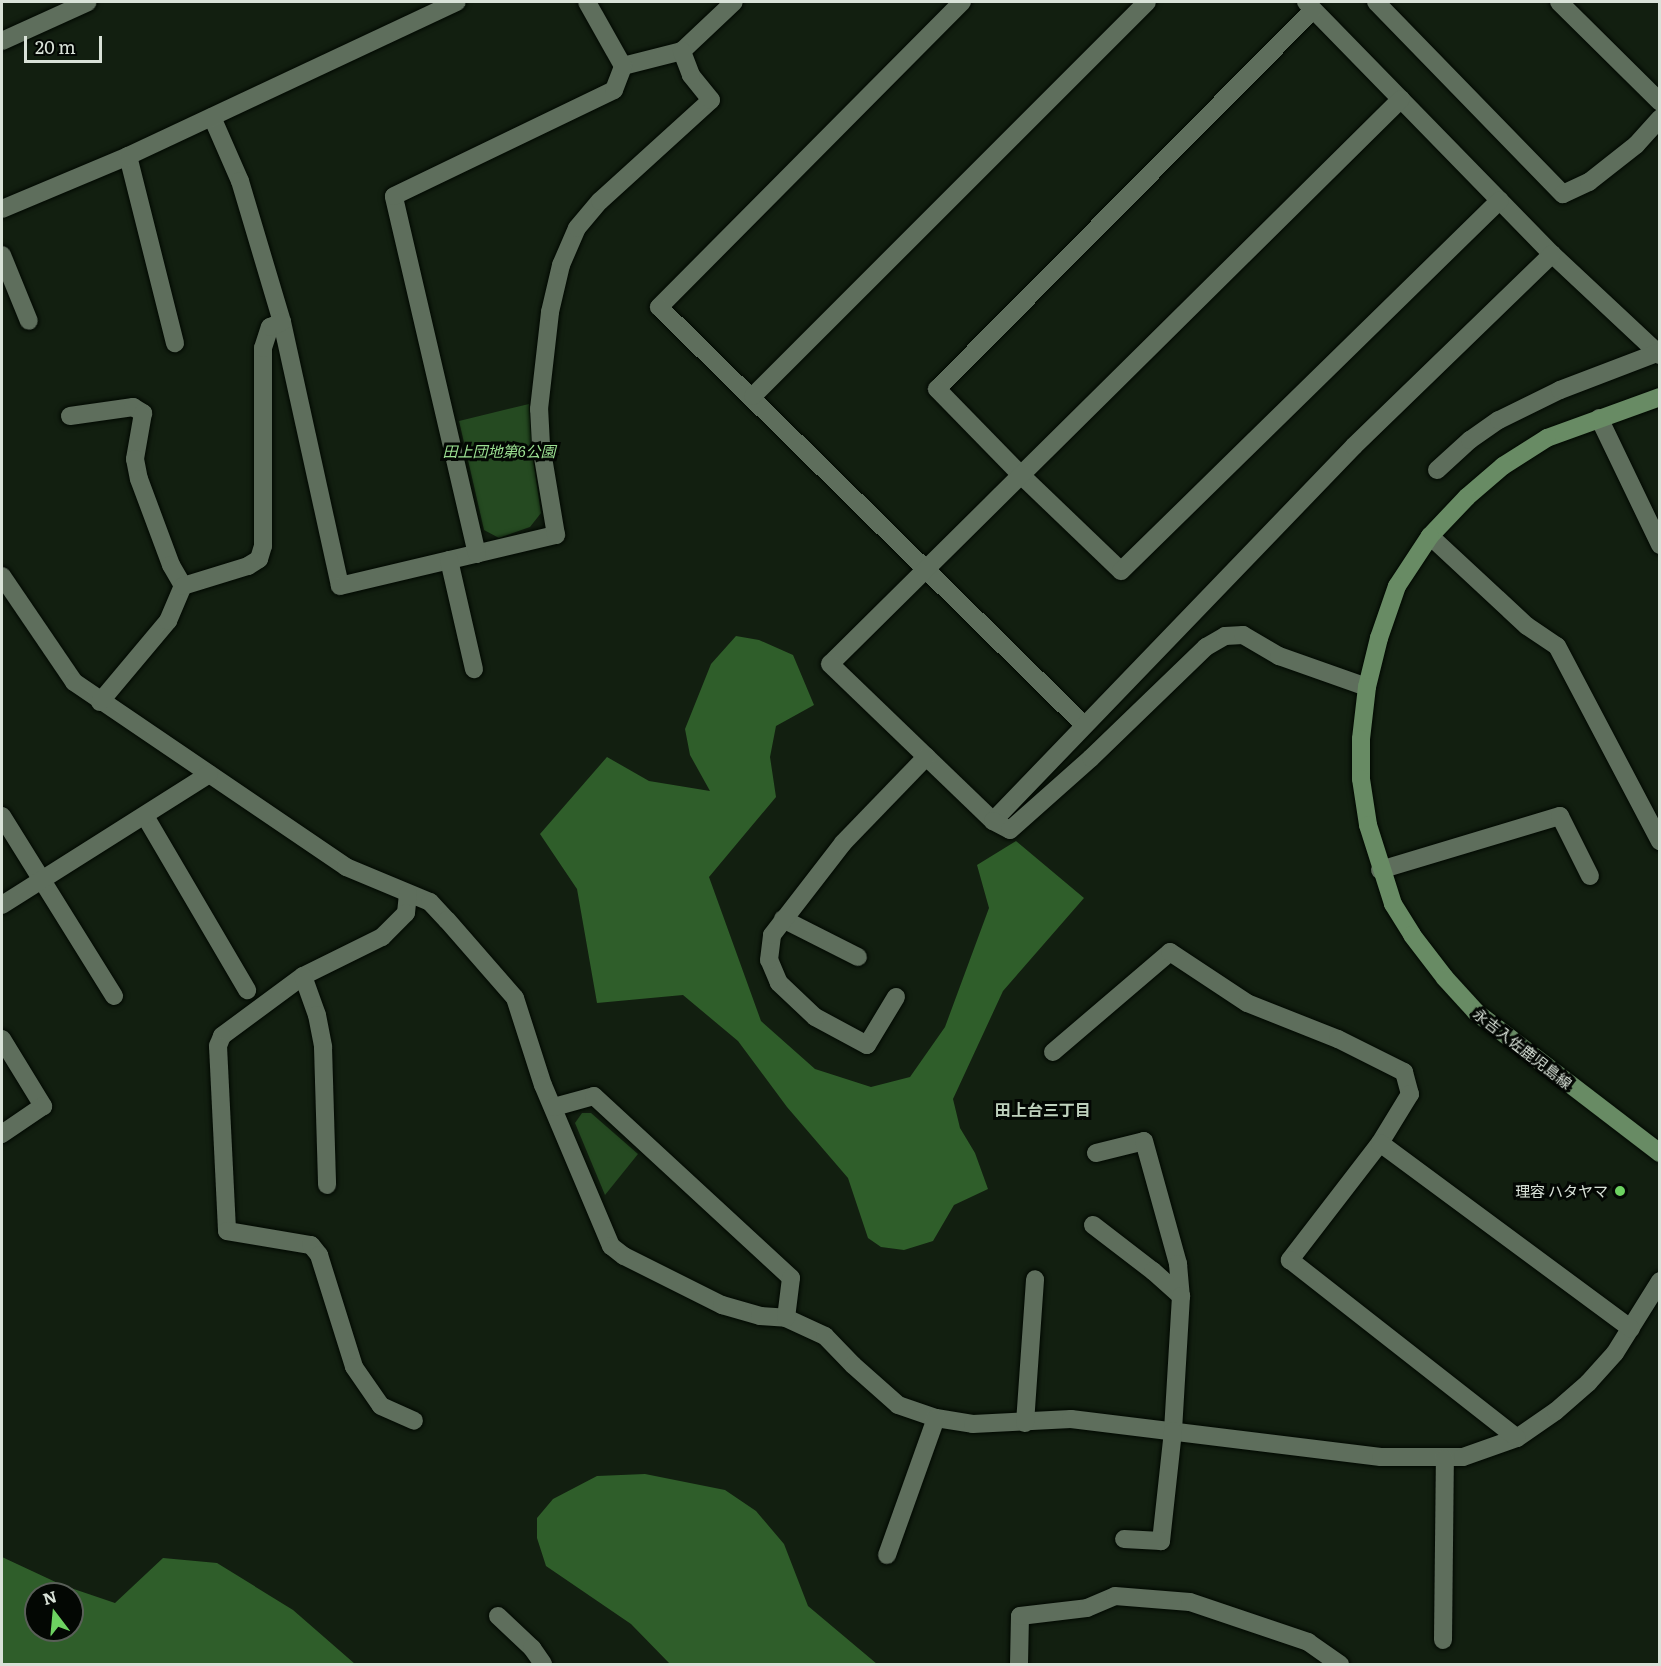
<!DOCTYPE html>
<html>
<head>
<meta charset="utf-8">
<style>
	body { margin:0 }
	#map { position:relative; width:1661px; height:1666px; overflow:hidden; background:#121f10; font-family:Literata,"Noto Sans JP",serif }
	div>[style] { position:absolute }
	.green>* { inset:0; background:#254a21 }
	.forest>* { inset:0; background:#2f5e2a }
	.roads { filter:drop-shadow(0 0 2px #010801) drop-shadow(0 0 2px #010801) }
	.street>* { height:18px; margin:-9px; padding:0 9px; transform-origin:9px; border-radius:9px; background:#5e6e5c }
	.primary>* { height:18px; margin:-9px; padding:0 9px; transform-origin:9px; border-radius:9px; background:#688b64 }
	.dots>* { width:16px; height:16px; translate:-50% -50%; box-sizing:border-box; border:3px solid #030703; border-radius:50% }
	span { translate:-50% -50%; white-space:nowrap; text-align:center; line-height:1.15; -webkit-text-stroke:6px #030703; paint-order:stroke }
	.park-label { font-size:15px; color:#9ce193; font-style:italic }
	.street-label { font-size:15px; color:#d9e2d8 }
	.poi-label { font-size:15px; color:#d9e2d8 }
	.right { translate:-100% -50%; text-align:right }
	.neighbourhood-label { font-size:16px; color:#bed0bc; font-weight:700 }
	.frame { position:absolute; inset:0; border:3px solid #d9e2d8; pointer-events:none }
	.north { position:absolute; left:24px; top:1582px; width:60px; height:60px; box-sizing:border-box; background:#030703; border:2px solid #595f58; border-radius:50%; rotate:344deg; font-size:16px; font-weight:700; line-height:24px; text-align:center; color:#d9e2d8 }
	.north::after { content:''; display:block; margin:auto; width:21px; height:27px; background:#6dd361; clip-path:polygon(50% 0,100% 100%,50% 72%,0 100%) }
	.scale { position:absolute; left:24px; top:36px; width:78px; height:27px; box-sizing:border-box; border:3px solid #d9e2d8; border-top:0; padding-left:8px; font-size:18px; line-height:21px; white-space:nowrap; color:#d9e2d8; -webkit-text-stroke:4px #030703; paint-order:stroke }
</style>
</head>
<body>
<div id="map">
	<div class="green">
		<div style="clip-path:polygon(529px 404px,532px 453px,541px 513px,530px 527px,499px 538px,484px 530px,459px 421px)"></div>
		<div style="clip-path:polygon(582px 1113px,591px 1113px,638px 1154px,605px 1195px,575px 1123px)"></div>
	</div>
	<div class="forest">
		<div style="clip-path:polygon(736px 636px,759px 640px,793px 655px,814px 705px,776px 726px,770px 757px,776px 797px,709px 877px,761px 1021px,815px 1069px,871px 1087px,910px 1077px,945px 1027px,989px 908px,977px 865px,1016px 841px,1084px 898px,1003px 991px,953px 1099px,960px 1128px,975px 1153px,988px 1189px,954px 1205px,933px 1241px,904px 1250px,881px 1247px,868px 1238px,848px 1178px,787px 1107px,738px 1041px,683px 995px,597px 1003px,577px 889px,540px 834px,607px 757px,649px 781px,710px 791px,690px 755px,685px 729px,711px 664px)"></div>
		<div style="clip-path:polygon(645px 1474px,725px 1490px,756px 1511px,784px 1544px,808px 1606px,877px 1664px,670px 1664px,631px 1624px,546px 1566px,537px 1538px,537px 1518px,553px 1499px,597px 1476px)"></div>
		<div style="clip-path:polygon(evenodd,2px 1557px,62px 1585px,115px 1603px,163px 1558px,217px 1563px,293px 1610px,355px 1664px,2px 1664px,2px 1557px,36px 1594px,72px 1594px,72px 1630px,36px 1630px,36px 1594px)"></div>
	</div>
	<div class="roads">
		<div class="street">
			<div style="left:962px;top:2px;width:430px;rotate:134.8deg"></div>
			<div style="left:659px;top:307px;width:596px;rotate:44.52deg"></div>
			<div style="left:1306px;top:2px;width:352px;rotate:45.7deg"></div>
			<div style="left:1552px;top:254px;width:148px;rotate:43.1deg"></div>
			<div style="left:1376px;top:2px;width:268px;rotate:45.8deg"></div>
			<div style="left:1563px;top:194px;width:29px;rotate:-25deg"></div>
			<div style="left:1589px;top:182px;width:60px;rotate:-38.2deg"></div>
			<div style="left:1636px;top:145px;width:36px;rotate:-48deg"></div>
			<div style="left:1559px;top:2px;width:142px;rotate:44.7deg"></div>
			<div style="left:1313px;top:10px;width:534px;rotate:134.77deg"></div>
			<div style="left:937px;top:389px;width:122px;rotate:45.7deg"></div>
			<div style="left:1022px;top:476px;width:137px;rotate:43.8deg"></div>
			<div style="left:1121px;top:571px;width:530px;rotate:-44.39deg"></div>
			<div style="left:2px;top:41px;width:94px;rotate:-24.4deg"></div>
			<div style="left:623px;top:66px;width:61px;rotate:-14.3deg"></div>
			<div style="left:682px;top:51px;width:71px;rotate:-43.3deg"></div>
			<div style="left:1401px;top:99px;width:803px;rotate:135.3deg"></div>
			<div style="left:830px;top:664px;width:226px;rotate:43.9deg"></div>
			<div style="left:993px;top:821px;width:521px;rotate:-46.09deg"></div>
			<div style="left:1354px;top:446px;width:276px;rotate:-44.1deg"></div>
			<div style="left:212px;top:117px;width:70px;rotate:66.4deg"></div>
			<div style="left:240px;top:181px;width:147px;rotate:73.4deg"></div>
			<div style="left:282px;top:322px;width:270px;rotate:77.6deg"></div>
			<div style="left:340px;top:586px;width:222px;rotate:-13.3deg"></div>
			<div style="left:556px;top:535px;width:91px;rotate:-99.5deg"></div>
			<div style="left:541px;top:445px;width:36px;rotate:-93deg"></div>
			<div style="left:539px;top:409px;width:98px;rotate:-83.5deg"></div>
			<div style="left:550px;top:312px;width:48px;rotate:-76.8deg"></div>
			<div style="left:561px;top:265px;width:40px;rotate:-66.6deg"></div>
			<div style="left:577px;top:228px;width:35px;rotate:-50deg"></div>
			<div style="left:600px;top:201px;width:150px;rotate:-42.3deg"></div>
			<div style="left:711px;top:100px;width:32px;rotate:-129deg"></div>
			<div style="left:691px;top:75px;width:26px;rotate:-111deg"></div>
			<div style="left:128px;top:156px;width:193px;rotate:75.9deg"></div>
			<div style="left:2px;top:209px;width:137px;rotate:-22.8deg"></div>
			<div style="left:128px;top:156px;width:363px;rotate:-25.1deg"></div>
			<div style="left:2px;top:255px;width:71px;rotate:67.8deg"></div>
			<div style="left:753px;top:396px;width:557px;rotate:-45deg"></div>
			<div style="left:70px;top:416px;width:64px;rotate:-8.1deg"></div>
			<div style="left:133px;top:407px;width:12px;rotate:31deg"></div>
			<div style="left:143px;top:413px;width:47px;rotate:99.9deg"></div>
			<div style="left:135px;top:459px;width:20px;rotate:79deg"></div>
			<div style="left:139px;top:479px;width:92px;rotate:69.6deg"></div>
			<div style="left:171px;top:565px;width:24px;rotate:60deg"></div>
			<div style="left:1599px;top:418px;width:141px;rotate:64.3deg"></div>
			<div style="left:1437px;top:470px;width:45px;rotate:-42.3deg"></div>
			<div style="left:1470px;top:440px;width:35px;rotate:-35deg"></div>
			<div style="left:1499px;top:420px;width:68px;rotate:-26.2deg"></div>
			<div style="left:1560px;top:390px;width:104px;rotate:-20.9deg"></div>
			<div style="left:1430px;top:536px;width:132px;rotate:42.9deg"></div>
			<div style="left:1527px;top:626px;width:36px;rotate:34deg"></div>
			<div style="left:1557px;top:646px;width:221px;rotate:62.2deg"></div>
			<div style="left:477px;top:554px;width:367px;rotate:-103.1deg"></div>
			<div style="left:394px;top:196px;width:244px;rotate:-25.7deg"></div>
			<div style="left:614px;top:90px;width:26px;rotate:-69deg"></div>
			<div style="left:623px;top:66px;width:73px;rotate:-119.4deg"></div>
			<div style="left:449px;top:560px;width:112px;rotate:77.1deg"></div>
			<div style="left:2px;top:576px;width:128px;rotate:55.8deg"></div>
			<div style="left:74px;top:682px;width:329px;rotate:34.2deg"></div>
			<div style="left:346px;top:867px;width:91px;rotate:22.6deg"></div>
			<div style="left:430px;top:902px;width:25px;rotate:47deg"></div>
			<div style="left:447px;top:920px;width:103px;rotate:48.9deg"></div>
			<div style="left:515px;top:998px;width:91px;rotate:72.2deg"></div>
			<div style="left:543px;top:1085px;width:175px;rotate:67.1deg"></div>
			<div style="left:611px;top:1246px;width:16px;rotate:38deg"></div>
			<div style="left:624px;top:1256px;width:110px;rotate:26.6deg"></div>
			<div style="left:722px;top:1305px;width:40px;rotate:16deg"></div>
			<div style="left:760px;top:1316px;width:26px;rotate:4deg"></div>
			<div style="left:786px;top:1318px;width:43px;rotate:24.8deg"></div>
			<div style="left:825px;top:1336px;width:40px;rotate:46deg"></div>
			<div style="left:853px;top:1365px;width:60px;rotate:41.6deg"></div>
			<div style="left:898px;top:1405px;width:40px;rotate:18.9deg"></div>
			<div style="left:936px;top:1418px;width:37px;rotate:9deg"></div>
			<div style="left:973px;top:1424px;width:98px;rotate:-2.9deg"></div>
			<div style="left:1071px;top:1419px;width:312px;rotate:7deg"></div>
			<div style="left:1381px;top:1457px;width:82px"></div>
			<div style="left:1463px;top:1457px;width:57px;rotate:-19.4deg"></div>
			<div style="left:1517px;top:1438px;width:47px;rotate:-34.7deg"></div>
			<div style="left:1556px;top:1411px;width:43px;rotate:-41.2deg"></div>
			<div style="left:1588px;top:1383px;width:40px;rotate:-48deg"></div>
			<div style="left:1615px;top:1353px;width:85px;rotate:-58deg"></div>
			<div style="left:100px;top:702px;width:106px;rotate:-50deg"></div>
			<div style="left:168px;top:621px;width:38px;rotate:-67deg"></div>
			<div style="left:183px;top:586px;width:68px;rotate:-17.1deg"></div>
			<div style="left:248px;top:566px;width:13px;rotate:-32deg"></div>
			<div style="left:259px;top:559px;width:14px;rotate:-73deg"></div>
			<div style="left:263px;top:546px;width:198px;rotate:-90deg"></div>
			<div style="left:263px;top:348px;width:22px;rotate:-72deg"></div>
			<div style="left:270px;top:327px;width:13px;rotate:-23deg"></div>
			<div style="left:2px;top:816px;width:212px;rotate:58.1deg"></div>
			<div style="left:145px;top:816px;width:202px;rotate:59.6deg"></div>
			<div style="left:993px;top:821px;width:19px;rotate:28deg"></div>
			<div style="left:1010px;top:830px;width:108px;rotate:-41.6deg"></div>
			<div style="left:1091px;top:758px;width:160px;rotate:-44deg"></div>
			<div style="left:1206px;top:647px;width:22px;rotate:-30deg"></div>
			<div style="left:1225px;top:636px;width:18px;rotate:-3deg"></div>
			<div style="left:1243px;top:635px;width:42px;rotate:30.3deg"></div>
			<div style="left:1279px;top:656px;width:93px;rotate:19.4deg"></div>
			<div style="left:1380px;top:870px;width:188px;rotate:-16.7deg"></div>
			<div style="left:1560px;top:816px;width:67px;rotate:63.4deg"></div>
			<div style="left:408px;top:894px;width:19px;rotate:96deg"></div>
			<div style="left:406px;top:913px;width:34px;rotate:135deg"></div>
			<div style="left:382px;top:937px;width:88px;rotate:153.7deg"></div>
			<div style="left:303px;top:976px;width:101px;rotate:143.5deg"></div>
			<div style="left:222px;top:1036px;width:11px;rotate:112deg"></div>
			<div style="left:218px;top:1046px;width:185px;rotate:87.2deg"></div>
			<div style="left:227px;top:1231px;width:85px;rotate:9.5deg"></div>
			<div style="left:311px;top:1245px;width:13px;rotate:51deg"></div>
			<div style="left:319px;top:1255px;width:117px;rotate:72.6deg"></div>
			<div style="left:354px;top:1367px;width:47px;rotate:55.3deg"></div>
			<div style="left:381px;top:1406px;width:36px;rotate:24deg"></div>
			<div style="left:2px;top:905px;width:245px;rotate:-32.3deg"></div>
			<div style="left:783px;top:919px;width:84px;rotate:26.9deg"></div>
			<div style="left:303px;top:976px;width:41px;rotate:70.3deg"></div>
			<div style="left:317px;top:1015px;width:33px;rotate:79deg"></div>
			<div style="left:323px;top:1047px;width:138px;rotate:88.3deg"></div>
			<div style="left:896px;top:997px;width:56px;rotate:121.1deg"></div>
			<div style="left:867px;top:1045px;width:59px;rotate:-151.7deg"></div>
			<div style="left:815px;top:1017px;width:50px;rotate:-136.6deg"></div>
			<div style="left:779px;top:983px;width:25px;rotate:-113deg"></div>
			<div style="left:769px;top:960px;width:25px;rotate:-83deg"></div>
			<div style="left:772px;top:935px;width:116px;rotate:-52.3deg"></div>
			<div style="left:843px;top:843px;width:120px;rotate:-46deg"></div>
			<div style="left:2px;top:1039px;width:79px;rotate:58.5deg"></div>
			<div style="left:43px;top:1106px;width:50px;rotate:145.7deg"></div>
			<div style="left:1053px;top:1052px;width:154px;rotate:-40.5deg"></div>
			<div style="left:1170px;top:952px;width:92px;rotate:33.5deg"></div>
			<div style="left:1247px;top:1003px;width:98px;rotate:21.6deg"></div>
			<div style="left:1338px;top:1039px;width:74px;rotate:26.6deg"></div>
			<div style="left:1404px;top:1072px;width:23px;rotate:75deg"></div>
			<div style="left:1410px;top:1094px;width:57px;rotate:121.5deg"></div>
			<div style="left:1380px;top:1143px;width:148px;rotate:127.6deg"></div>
			<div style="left:1290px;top:1260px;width:288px;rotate:38.1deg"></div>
			<div style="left:554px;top:1107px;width:41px;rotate:-15.4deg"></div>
			<div style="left:594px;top:1096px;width:268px;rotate:42.7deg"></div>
			<div style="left:791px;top:1278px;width:40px;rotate:97.1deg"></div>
			<div style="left:1380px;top:1143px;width:312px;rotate:36.5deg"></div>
			<div style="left:1096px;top:1153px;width:49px;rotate:-14deg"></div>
			<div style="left:1144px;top:1141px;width:128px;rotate:74.5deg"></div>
			<div style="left:1178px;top:1264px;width:32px;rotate:85deg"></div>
			<div style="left:1093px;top:1225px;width:76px;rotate:37.5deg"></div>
			<div style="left:1153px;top:1271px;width:38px;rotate:42deg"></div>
			<div style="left:1181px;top:1296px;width:135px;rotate:93.4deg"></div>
			<div style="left:1173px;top:1431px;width:111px;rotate:96.2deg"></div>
			<div style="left:1161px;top:1541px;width:37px;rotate:-177deg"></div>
			<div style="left:1025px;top:1423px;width:144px;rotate:-86deg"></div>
			<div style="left:887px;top:1555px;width:145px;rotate:-70.3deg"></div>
			<div style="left:498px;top:1616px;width:47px;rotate:43.3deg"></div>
			<div style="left:532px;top:1648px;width:19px;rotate:55deg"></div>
			<div style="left:1443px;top:1640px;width:181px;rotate:-89.4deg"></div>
			<div style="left:1019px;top:1664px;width:48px;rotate:-88.8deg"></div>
			<div style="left:1020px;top:1616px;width:67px;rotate:-6.8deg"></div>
			<div style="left:1087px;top:1608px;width:30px;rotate:-23deg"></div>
			<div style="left:1115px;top:1596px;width:75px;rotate:4.6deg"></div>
			<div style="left:1190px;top:1602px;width:125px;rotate:18.7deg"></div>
			<div style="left:1308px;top:1642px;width:39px;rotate:35deg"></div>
		</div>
		<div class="primary">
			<div style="left:1660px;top:397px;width:120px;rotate:160.1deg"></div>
			<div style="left:1547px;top:438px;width:52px;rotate:147.5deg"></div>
			<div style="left:1503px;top:466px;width:48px;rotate:139.3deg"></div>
			<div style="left:1467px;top:497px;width:54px;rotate:133.5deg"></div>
			<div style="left:1430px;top:536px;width:60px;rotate:123.4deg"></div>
			<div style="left:1397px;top:586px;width:55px;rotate:109.1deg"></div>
			<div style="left:1379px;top:638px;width:50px;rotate:103.8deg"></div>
			<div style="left:1367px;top:687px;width:52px;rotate:96.6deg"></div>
			<div style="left:1361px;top:739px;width:40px;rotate:90deg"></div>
			<div style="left:1361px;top:779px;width:47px;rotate:81.3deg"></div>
			<div style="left:1368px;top:825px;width:83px;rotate:72.4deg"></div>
			<div style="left:1393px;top:904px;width:36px;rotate:58deg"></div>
			<div style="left:1412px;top:935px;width:54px;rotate:52.5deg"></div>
			<div style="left:1445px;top:978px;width:46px;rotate:47.6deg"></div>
			<div style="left:1476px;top:1012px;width:232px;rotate:37.5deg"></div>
		</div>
	</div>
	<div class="dots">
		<div style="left:1620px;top:1191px;background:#6dd361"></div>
	</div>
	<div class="park-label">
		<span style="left:499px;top:451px">田上団地第6公園</span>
	</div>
	<div class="street-label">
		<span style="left:1523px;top:1048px;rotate:38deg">永吉入佐鹿児島線</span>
	</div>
	<div class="poi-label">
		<span class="right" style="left:1608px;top:1191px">理容 ハタヤマ</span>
	</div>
	<div class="neighbourhood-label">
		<span style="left:1043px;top:1109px">田上台三丁目</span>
	</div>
	<div class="frame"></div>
	<div class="north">N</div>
	<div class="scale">20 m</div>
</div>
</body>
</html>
